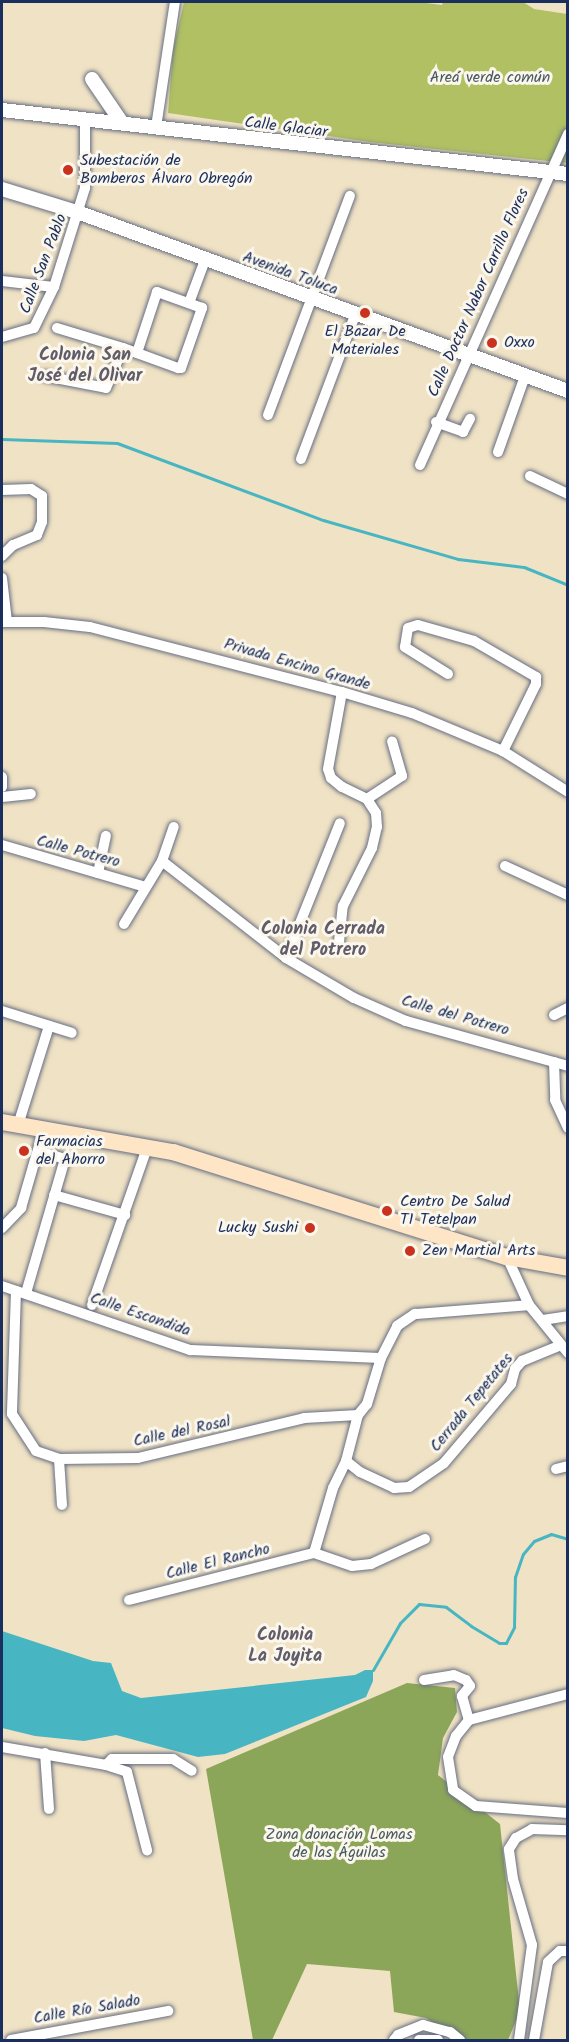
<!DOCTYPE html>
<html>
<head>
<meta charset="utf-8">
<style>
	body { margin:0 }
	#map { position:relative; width:569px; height:2042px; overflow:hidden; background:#f0e2c4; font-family:Kalam,sans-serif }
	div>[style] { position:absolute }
	.green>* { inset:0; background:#b0c063 }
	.forest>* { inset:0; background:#8ca659 }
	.water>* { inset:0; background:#48b6c2 }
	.stream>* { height:3px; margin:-1.5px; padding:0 1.5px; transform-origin:1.5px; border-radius:1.5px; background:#48b6c2 }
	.roads { filter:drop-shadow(0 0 2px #666e82) drop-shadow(0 0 2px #666e82) }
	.minor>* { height:10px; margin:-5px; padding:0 5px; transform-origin:5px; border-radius:5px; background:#fff }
	.tertiary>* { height:14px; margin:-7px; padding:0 7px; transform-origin:7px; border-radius:7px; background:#fff }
	.secondary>* { height:16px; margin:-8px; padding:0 8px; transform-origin:8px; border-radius:8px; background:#fde5c5 }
	.dots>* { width:16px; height:16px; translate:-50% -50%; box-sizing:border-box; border:3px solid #fbf7ec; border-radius:50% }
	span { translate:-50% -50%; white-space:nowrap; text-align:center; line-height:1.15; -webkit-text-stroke:6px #fbf7ec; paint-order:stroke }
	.park-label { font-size:16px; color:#485a60 }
	.street-label { font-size:16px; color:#1b2f5e }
	.poi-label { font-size:16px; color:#1b2f5e }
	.left { translate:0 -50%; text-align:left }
	.right { translate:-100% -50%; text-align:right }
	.neighbourhood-label { font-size:18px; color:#615c69; font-weight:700 }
	.frame { position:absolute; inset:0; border:3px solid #1b2f5e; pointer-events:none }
</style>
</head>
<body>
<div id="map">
	<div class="green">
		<div style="clip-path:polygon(184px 2px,418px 2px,442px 5px,443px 2px,523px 2px,534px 9px,567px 14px,567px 163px,370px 142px,168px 113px,173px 50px)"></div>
	</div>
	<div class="forest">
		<div style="clip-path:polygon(407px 1683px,455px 1688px,457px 1712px,443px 1738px,438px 1775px,500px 1824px,520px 2011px,508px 2040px,458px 2040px,426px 2018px,394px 2012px,390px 1971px,307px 1964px,272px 2040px,253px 2040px,206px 1769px)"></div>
	</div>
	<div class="water">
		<div style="clip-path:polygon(2px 1631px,93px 1661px,111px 1663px,122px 1691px,141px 1698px,355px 1675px,365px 1670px,373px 1670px,373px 1681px,366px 1697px,225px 1754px,198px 1757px,116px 1735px,84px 1741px,35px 1736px,2px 1728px)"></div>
	</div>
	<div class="stream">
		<div style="left:2px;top:439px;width:115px;rotate:2deg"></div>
		<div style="left:117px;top:443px;width:220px;rotate:20.5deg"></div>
		<div style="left:323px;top:520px;width:141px;rotate:16.1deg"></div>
		<div style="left:458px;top:559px;width:66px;rotate:6.9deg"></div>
		<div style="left:524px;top:567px;width:48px;rotate:22.2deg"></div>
		<div style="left:373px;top:1670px;width:54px;rotate:-60.1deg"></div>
		<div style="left:400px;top:1623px;width:27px;rotate:-45deg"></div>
		<div style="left:419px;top:1604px;width:27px;rotate:6deg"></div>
		<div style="left:446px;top:1607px;width:31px;rotate:37deg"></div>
		<div style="left:471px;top:1626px;width:33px;rotate:31deg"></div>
		<div style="left:499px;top:1643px;width:7px"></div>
		<div style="left:506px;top:1643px;width:18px;rotate:-63deg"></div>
		<div style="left:514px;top:1627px;width:50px;rotate:-88.9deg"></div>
		<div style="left:515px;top:1577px;width:24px;rotate:-71deg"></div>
		<div style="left:523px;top:1554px;width:17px;rotate:-50deg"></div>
		<div style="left:534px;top:1541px;width:18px;rotate:-22deg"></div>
		<div style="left:551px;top:1534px;width:18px;rotate:16deg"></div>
	</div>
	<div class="roads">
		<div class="minor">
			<div style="left:156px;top:127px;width:126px;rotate:-81.4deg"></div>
			<div style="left:2px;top:281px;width:52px;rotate:6.6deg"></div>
			<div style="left:189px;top:303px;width:46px;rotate:-69.6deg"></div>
			<div style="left:57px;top:328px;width:69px;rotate:16.9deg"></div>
			<div style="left:2px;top:337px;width:33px;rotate:-16deg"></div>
			<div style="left:34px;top:328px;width:46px;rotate:-64deg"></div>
			<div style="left:54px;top:287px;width:104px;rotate:-72.6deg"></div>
			<div style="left:85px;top:188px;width:69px;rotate:-90deg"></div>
			<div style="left:45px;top:376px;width:62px;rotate:11.1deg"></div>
			<div style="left:106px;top:388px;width:43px;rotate:-67deg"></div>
			<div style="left:123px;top:348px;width:15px;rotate:20deg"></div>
			<div style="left:137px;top:353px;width:44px;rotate:20.1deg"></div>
			<div style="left:178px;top:368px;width:3px"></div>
			<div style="left:181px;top:368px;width:64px;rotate:-70.7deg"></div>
			<div style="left:202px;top:308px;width:48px;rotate:-160.4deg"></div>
			<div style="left:157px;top:292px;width:64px;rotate:108.2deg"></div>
			<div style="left:268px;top:415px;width:234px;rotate:-69.5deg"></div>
			<div style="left:436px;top:422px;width:29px;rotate:20deg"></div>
			<div style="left:463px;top:432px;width:15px;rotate:-62deg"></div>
			<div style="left:498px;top:452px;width:81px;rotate:-70.4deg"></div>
			<div style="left:301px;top:459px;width:154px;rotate:-69.4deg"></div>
			<div style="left:420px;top:465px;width:363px;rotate:-65.9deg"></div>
			<div style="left:530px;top:476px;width:42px;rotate:25.3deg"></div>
			<div style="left:2px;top:490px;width:29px;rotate:-2deg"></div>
			<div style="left:31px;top:489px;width:13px;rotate:32deg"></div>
			<div style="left:42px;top:496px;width:26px;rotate:90deg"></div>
			<div style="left:42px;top:522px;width:14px;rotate:111deg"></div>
			<div style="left:37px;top:535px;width:26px;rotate:157deg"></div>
			<div style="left:13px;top:545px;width:16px;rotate:135deg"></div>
			<div style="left:2px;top:578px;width:44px;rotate:83.5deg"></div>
			<div style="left:2px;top:622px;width:42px"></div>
			<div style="left:44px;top:622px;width:46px;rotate:6.2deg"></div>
			<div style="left:90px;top:627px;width:260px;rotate:14.5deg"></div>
			<div style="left:342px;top:692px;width:73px;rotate:16.7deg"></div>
			<div style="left:412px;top:713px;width:99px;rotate:22.7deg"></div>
			<div style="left:503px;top:751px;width:77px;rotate:32.2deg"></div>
			<div style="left:448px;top:674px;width:51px;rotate:-147.9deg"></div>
			<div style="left:405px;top:647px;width:19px;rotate:-81deg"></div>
			<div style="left:408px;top:628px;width:10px;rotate:-17deg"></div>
			<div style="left:418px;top:625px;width:58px;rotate:15.9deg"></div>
			<div style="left:474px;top:641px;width:72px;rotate:30.1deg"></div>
			<div style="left:536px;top:677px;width:7px;rotate:90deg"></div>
			<div style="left:536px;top:684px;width:75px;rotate:116.2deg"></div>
			<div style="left:2px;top:777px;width:10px;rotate:90deg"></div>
			<div style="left:2px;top:797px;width:29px;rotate:-6deg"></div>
			<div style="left:367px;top:799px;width:42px;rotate:-33.3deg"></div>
			<div style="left:402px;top:776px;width:36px;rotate:-106deg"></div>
			<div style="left:2px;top:845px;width:150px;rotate:16.3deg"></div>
			<div style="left:162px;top:861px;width:157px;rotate:38deg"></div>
			<div style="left:286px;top:958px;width:79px;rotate:30.5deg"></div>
			<div style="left:354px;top:998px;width:57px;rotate:23.9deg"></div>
			<div style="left:406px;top:1021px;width:168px;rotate:15.5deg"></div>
			<div style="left:505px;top:866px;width:69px;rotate:24.7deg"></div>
			<div style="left:98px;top:873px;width:38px;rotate:-78deg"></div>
			<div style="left:124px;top:924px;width:74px;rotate:-58.9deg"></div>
			<div style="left:162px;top:861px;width:36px;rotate:-71deg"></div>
			<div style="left:339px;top:942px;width:36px;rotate:-84deg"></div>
			<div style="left:343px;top:906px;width:65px;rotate:-63.4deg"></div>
			<div style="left:372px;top:848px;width:22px;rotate:-77deg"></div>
			<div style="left:377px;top:827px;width:14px;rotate:-94deg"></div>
			<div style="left:376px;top:813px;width:17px;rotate:-123deg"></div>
			<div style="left:367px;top:799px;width:28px;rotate:-154deg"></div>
			<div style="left:342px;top:787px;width:14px;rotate:-141deg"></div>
			<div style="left:331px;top:778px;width:9px;rotate:-108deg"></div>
			<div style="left:328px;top:769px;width:78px;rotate:-79.7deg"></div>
			<div style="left:286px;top:958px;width:145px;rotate:-68.2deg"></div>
			<div style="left:2px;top:1011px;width:73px;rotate:17.4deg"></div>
			<div style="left:554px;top:1015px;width:16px;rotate:-27deg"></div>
			<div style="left:554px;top:1062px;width:38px;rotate:88deg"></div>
			<div style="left:555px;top:1100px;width:31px;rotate:65deg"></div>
			<div style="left:18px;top:1125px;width:104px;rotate:-72.6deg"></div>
			<div style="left:54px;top:1195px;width:74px;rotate:15.7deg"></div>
			<div style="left:2px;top:1228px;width:28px;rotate:-46deg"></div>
			<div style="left:21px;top:1208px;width:82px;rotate:-73.8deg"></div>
			<div style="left:507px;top:1257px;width:53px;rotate:65.4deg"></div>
			<div style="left:529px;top:1305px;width:62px;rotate:50.9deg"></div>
			<div style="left:2px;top:1286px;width:199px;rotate:18.8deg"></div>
			<div style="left:190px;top:1350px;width:191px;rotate:2.4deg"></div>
			<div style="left:16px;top:1291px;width:123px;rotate:91.9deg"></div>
			<div style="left:12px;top:1414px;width:44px;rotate:57deg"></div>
			<div style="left:36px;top:1451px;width:24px;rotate:19deg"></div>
			<div style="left:59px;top:1459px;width:79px;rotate:-0.7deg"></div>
			<div style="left:138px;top:1458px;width:171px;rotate:-13.5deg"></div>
			<div style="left:304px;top:1418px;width:54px;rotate:-3.2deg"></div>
			<div style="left:26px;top:1293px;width:140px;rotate:-73.8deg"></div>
			<div style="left:65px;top:1159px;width:28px;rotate:-163deg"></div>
			<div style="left:92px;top:1305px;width:166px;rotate:-70.7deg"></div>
			<div style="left:543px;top:1320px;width:25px;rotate:-9deg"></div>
			<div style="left:59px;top:1459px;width:46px;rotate:86.3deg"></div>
			<div style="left:346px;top:1461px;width:18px;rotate:38deg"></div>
			<div style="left:360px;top:1472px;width:38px;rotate:25deg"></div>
			<div style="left:394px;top:1488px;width:15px;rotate:-4deg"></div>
			<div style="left:409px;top:1487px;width:42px;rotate:-34.4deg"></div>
			<div style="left:444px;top:1463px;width:104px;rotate:-49.7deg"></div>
			<div style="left:511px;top:1384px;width:16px;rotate:-75deg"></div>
			<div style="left:515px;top:1369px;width:11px;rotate:-49deg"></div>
			<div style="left:522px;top:1361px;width:42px;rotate:-22.3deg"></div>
			<div style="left:556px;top:1469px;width:12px;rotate:-14deg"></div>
			<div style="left:425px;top:1539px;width:60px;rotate:155.2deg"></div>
			<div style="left:371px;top:1564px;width:19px;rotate:174deg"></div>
			<div style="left:352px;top:1566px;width:40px;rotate:-161.1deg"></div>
			<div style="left:314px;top:1553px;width:68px;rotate:-73.7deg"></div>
			<div style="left:333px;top:1488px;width:30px;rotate:-64deg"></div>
			<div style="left:346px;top:1461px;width:48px;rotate:-75.4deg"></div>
			<div style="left:358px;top:1415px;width:14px;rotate:-51deg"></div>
			<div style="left:367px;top:1404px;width:48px;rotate:-73.1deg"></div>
			<div style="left:381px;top:1358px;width:36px;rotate:-63deg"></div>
			<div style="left:397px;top:1326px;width:22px;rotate:-34deg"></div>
			<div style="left:415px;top:1314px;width:114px;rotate:-4.5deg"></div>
			<div style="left:129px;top:1600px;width:191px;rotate:-14.3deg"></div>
			<div style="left:424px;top:1680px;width:30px;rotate:-9deg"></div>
			<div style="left:454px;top:1675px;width:13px;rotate:23deg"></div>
			<div style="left:466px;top:1680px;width:7px;rotate:56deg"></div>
			<div style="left:470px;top:1686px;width:13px;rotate:129deg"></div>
			<div style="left:462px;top:1696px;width:25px;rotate:74deg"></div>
			<div style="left:568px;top:1694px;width:102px;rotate:165.3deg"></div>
			<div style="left:469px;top:1720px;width:21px;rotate:129deg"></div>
			<div style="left:456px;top:1736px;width:22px;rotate:111deg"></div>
			<div style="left:448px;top:1757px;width:33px;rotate:81deg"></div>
			<div style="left:453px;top:1790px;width:28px;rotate:35deg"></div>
			<div style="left:476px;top:1806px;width:92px;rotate:4.4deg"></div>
			<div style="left:2px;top:1747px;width:106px;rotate:9.8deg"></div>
			<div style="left:106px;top:1765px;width:8px;rotate:-45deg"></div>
			<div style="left:112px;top:1759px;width:61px"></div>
			<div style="left:173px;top:1759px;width:22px;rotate:32deg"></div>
			<div style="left:45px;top:1753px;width:56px;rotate:85.9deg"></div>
			<div style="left:106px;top:1765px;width:22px;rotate:18deg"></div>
			<div style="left:127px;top:1772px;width:81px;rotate:75.6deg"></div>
			<div style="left:11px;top:2040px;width:160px;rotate:-10.5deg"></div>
			<div style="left:394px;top:2040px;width:6px;rotate:-51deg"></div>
			<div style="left:398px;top:2035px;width:27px;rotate:-22deg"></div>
			<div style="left:423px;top:2025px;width:28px;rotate:15deg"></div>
			<div style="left:450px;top:2032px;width:13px;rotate:39deg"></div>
			<div style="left:419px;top:2040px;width:19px"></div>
			<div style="left:519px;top:2040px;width:96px;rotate:-82.2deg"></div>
			<div style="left:532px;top:1945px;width:69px;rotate:-106.1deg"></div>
			<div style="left:513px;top:1879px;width:30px;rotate:-98deg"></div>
			<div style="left:509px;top:1849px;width:13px;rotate:-58deg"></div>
			<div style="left:516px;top:1838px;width:18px;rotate:-29deg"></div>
			<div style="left:532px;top:1829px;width:36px;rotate:2deg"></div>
			<div style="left:534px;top:2040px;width:79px;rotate:-79.8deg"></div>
			<div style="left:548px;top:1962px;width:16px;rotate:-43deg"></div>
			<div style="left:560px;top:1951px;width:8px"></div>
		</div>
		<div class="tertiary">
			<div style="left:92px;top:79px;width:53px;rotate:55.7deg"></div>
			<div style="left:2px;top:110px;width:570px;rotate:6.45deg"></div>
			<div style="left:2px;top:189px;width:82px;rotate:17.1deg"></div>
			<div style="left:80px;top:213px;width:519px;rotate:20.04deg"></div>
		</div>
		<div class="secondary">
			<div style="left:2px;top:1122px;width:174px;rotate:10deg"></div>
			<div style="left:173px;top:1152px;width:350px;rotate:17.5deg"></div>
			<div style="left:507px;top:1257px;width:62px;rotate:10.2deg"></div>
		</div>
	</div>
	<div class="dots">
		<div style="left:68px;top:170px;background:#c8321e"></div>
		<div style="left:365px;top:313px;background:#c8321e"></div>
		<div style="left:492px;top:343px;background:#c8321e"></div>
		<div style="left:24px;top:1151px;background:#c8321e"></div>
		<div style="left:387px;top:1211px;background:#c8321e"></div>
		<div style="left:310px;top:1228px;background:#c8321e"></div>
		<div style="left:410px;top:1251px;background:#c8321e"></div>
	</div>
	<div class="park-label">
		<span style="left:490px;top:78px">Areá verde común</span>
		<span style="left:339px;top:1844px">Zona donación Lomas<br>de las Águilas</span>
	</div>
	<div class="street-label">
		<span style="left:286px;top:128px;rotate:7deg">Calle Glaciar</span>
		<span style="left:44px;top:264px;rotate:-69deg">Calle San Pablo</span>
		<span style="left:290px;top:274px;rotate:20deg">Avenida Toluca</span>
		<span style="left:479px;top:293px;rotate:-66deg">Calle Doctor Nabor Carrillo Flores</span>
		<span style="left:297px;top:665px;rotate:16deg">Privada Encino Grande</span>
		<span style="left:78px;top:852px;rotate:15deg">Calle Potrero</span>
		<span style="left:455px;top:1016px;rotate:16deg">Calle del Potrero</span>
		<span style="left:140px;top:1315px;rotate:19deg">Calle Escondida</span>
		<span style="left:472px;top:1403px;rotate:-51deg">Cerrada Tepetates</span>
		<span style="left:182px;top:1432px;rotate:-12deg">Calle del Rosal</span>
		<span style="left:218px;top:1562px;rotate:-14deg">Calle El Rancho</span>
		<span style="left:87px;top:2010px;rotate:-10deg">Calle Río Salado</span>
	</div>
	<div class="poi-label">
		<span class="left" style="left:80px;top:170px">Subestación de<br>Bomberos Álvaro Obregón</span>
		<span style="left:365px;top:341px">El Bazar De<br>Materiales</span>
		<span class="left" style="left:504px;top:343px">Oxxo</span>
		<span class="left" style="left:36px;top:1151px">Farmacias<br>del Ahorro</span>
		<span class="left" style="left:400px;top:1211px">Centro De Salud<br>T1 Tetelpan</span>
		<span class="right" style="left:298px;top:1228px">Lucky Sushi</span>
		<span class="left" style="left:422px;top:1251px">Zen Martial Arts</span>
	</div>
	<div class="neighbourhood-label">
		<span style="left:85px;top:367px">Colonia San<br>José del Olivar</span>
		<span style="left:323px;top:941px">Colonia Cerrada<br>del Potrero</span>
		<span style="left:285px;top:1647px">Colonia<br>La Joyita</span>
	</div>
	<div class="frame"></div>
</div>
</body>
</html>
